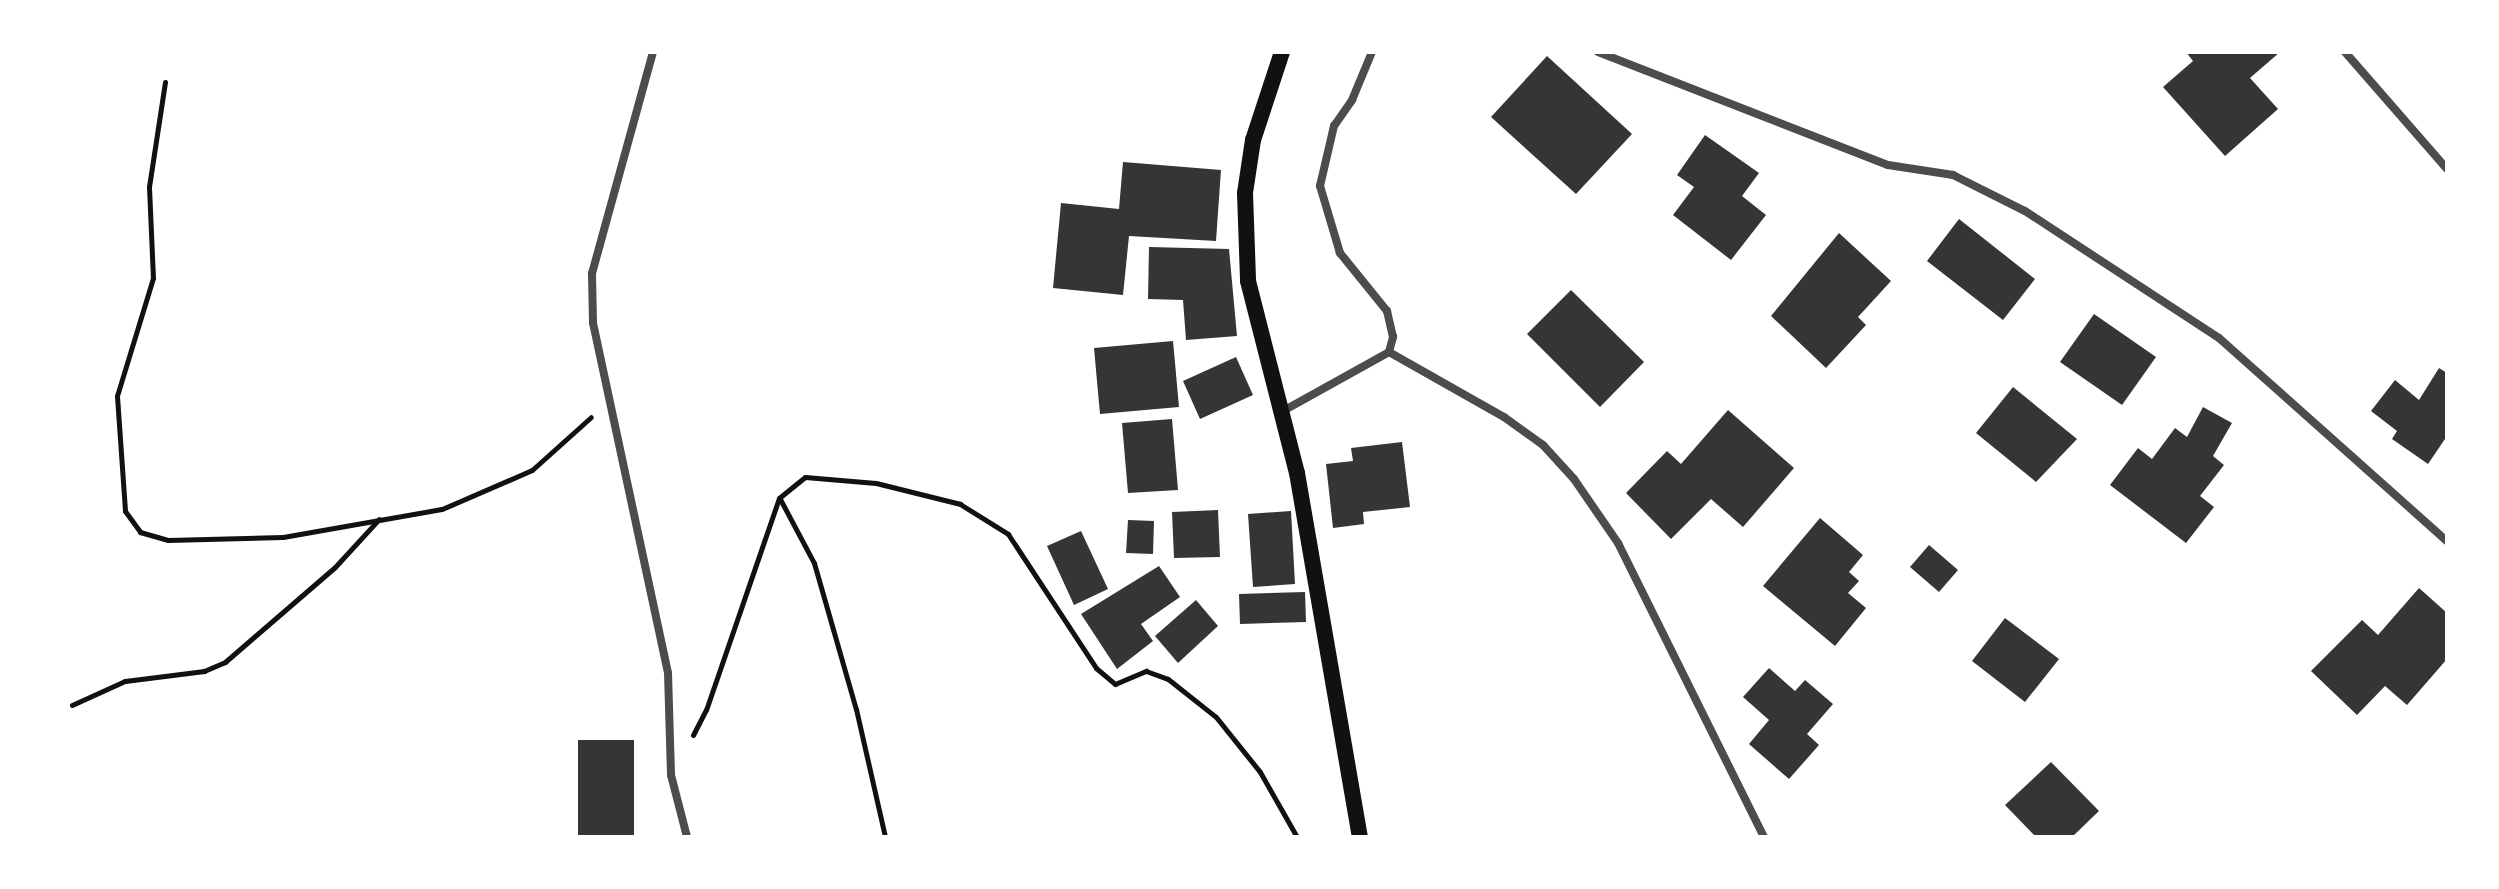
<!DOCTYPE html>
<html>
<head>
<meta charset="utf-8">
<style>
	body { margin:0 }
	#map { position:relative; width:2499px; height:889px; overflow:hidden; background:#fff; font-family:Lato,sans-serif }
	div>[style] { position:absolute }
	.building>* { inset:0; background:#353535 }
	.path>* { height:5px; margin:-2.5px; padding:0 2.5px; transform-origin:2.5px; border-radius:2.5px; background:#111 }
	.minor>* { height:8px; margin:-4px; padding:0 4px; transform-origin:4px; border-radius:4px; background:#4c4c4c }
	.secondary>* { height:16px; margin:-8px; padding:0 8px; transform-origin:8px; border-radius:8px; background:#111 }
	span { translate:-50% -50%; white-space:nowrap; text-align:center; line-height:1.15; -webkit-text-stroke:6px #fff; paint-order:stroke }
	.frame { position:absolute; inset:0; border:54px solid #fff; pointer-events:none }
</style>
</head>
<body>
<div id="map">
	<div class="building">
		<div style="clip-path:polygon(2186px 52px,2280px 52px,2250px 78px,2278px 109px,2225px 156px,2163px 87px,2193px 61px)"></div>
		<div style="clip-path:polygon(1547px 56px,1632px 134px,1576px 194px,1491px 117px)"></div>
		<div style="clip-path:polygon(1705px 135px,1759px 173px,1742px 196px,1766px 215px,1731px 260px,1673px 215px,1694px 187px,1677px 175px)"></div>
		<div style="clip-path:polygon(1123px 162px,1221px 170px,1216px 241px,1129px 236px,1123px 295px,1053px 288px,1061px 203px,1119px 209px)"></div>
		<div style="clip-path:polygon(1959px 219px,2035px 279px,2003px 320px,1927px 261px)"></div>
		<div style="clip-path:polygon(1839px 233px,1891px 281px,1858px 317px,1866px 325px,1826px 368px,1771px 316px)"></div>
		<div style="clip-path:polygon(1149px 247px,1229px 249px,1237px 336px,1186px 340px,1183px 300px,1148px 299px)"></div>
		<div style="clip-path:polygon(1571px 290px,1644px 362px,1600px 407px,1527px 334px)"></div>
		<div style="clip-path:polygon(2094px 314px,2156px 357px,2122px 405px,2060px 362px)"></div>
		<div style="clip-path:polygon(1173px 341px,1179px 407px,1100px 414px,1094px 348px)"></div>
		<div style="clip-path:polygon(1236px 357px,1253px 395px,1200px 419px,1183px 381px)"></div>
		<div style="clip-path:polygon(2439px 368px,2447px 373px,2447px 436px,2428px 464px,2392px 439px,2397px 431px,2371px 411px,2395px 380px,2419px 400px)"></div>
		<div style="clip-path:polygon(2013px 387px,2077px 439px,2036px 482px,1976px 433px)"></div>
		<div style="clip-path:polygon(2203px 407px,2232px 423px,2213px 456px,2224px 465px,2200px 496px,2214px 507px,2186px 543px,2110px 485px,2138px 448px,2152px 459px,2175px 428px,2187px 437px)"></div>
		<div style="clip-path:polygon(1728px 410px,1794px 468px,1743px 527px,1711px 499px,1671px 539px,1626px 493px,1667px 451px,1681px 464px)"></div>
		<div style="clip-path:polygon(1172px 419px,1178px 490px,1128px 493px,1122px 423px)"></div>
		<div style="clip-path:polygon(1402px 442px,1410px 507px,1363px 512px,1364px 524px,1333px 528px,1326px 464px,1353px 461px,1351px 448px)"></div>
		<div style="clip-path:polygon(1218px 510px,1220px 557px,1174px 558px,1172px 512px)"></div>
		<div style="clip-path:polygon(1291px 511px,1295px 584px,1253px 587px,1248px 514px)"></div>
		<div style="clip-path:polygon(1820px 518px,1863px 555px,1849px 572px,1859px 581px,1848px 593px,1866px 608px,1835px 646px,1763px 586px)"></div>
		<div style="clip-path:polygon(1128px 520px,1154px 521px,1153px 554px,1126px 553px)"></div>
		<div style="clip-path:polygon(1081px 531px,1108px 589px,1074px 605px,1047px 546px)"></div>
		<div style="clip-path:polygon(1929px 545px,1958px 570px,1939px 592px,1910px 567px)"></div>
		<div style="clip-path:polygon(1159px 566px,1180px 597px,1141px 624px,1153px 641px,1117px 669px,1081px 614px)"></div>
		<div style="clip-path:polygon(2419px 588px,2447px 613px,2447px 659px,2407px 705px,2385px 686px,2357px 715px,2311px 671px,2362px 620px,2378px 635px)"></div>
		<div style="clip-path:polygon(1305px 592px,1306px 622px,1240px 624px,1239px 594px)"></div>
		<div style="clip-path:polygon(1196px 600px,1218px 626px,1178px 663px,1155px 636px)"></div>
		<div style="clip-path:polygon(2005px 618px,2059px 659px,2025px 702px,1972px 661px)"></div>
		<div style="clip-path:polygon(1769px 668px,1795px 691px,1805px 680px,1833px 704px,1807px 734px,1819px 745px,1789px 779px,1749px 744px,1769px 720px,1743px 697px)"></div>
		<div style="clip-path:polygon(578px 740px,634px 740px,634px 835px,578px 835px)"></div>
		<div style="clip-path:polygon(2051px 762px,2099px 811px,2072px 837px,2036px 837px,2005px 805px)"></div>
	</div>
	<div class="path">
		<div style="left:165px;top:82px;width:106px;rotate:98.7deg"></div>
		<div style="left:149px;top:187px;width:91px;rotate:87.5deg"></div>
		<div style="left:153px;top:278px;width:123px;rotate:107deg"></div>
		<div style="left:117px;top:396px;width:115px;rotate:86deg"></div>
		<div style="left:125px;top:511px;width:26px;rotate:54deg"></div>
		<div style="left:140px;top:532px;width:29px;rotate:16deg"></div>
		<div style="left:168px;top:540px;width:115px;rotate:-1.5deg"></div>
		<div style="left:283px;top:537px;width:161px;rotate:-10deg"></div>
		<div style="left:442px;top:509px;width:98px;rotate:-23.4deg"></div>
		<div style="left:532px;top:470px;width:79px;rotate:-41.9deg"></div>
		<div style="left:780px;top:499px;width:72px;rotate:62deg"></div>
		<div style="left:814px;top:563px;width:152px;rotate:74deg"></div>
		<div style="left:856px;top:709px;width:131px;rotate:77.2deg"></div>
		<div style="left:72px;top:705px;width:58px;rotate:-24.4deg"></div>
		<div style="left:125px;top:681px;width:80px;rotate:-7.2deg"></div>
		<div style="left:204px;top:671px;width:23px;rotate:-23deg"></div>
		<div style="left:225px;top:662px;width:145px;rotate:-40.8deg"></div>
		<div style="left:335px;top:567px;width:65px;rotate:-47.5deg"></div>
		<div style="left:693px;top:735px;width:28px;rotate:-63deg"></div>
		<div style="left:706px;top:710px;width:224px;rotate:-71deg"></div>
		<div style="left:779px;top:498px;width:33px;rotate:-39deg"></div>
		<div style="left:805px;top:477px;width:71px;rotate:4.8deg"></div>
		<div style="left:876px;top:483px;width:87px;rotate:14deg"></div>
		<div style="left:960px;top:504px;width:57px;rotate:32deg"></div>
		<div style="left:1008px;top:534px;width:160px;rotate:56.7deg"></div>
		<div style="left:1096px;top:668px;width:25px;rotate:40deg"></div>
		<div style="left:1115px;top:684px;width:34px;rotate:-23deg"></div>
		<div style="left:1146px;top:671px;width:23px;rotate:20deg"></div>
		<div style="left:1168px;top:679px;width:61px;rotate:38.4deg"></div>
		<div style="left:1216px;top:717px;width:70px;rotate:51.3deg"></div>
		<div style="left:1260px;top:772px;width:75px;rotate:60.4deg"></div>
	</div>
	<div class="minor">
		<div style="left:653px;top:52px;width:230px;rotate:105.4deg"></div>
		<div style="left:592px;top:274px;width:49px;rotate:88.8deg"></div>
		<div style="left:593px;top:323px;width:358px;rotate:77.9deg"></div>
		<div style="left:668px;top:673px;width:102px;rotate:88.3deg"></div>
		<div style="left:671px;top:775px;width:64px;rotate:75.5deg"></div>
		<div style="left:1598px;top:52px;width:311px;rotate:21.3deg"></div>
		<div style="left:1888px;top:165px;width:66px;rotate:8.7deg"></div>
		<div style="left:1953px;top:175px;width:80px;rotate:26.6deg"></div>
		<div style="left:2025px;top:211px;width:232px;rotate:33.2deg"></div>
		<div style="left:2219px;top:338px;width:305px;rotate:41.7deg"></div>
		<div style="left:2345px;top:52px;width:155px;rotate:48.9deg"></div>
		<div style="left:1389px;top:352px;width:132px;rotate:29.5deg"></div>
		<div style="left:1504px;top:417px;width:48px;rotate:35.7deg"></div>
		<div style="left:1543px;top:445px;width:46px;rotate:47.6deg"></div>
		<div style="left:1574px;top:479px;width:78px;rotate:55.5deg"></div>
		<div style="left:1618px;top:543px;width:328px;rotate:63.6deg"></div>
		<div style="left:1283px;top:411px;width:121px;rotate:-29.1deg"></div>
		<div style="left:1389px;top:352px;width:16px;rotate:-75deg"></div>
		<div style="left:1393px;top:337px;width:27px;rotate:-103deg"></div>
		<div style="left:1387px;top:311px;width:75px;rotate:-129deg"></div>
		<div style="left:1340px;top:253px;width:70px;rotate:-106.6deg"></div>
		<div style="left:1320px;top:186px;width:62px;rotate:-76.9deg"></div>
		<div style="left:1334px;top:126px;width:32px;rotate:-55deg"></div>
		<div style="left:1352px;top:100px;width:52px;rotate:-67.4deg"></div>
	</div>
	<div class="secondary">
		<div style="left:1282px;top:52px;width:93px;rotate:108.2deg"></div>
		<div style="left:1253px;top:140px;width:54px;rotate:98.6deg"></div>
		<div style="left:1245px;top:193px;width:88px;rotate:88deg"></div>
		<div style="left:1248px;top:281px;width:198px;rotate:75.7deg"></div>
		<div style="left:1297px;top:473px;width:369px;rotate:80.2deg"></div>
	</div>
	<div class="frame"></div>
</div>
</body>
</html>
